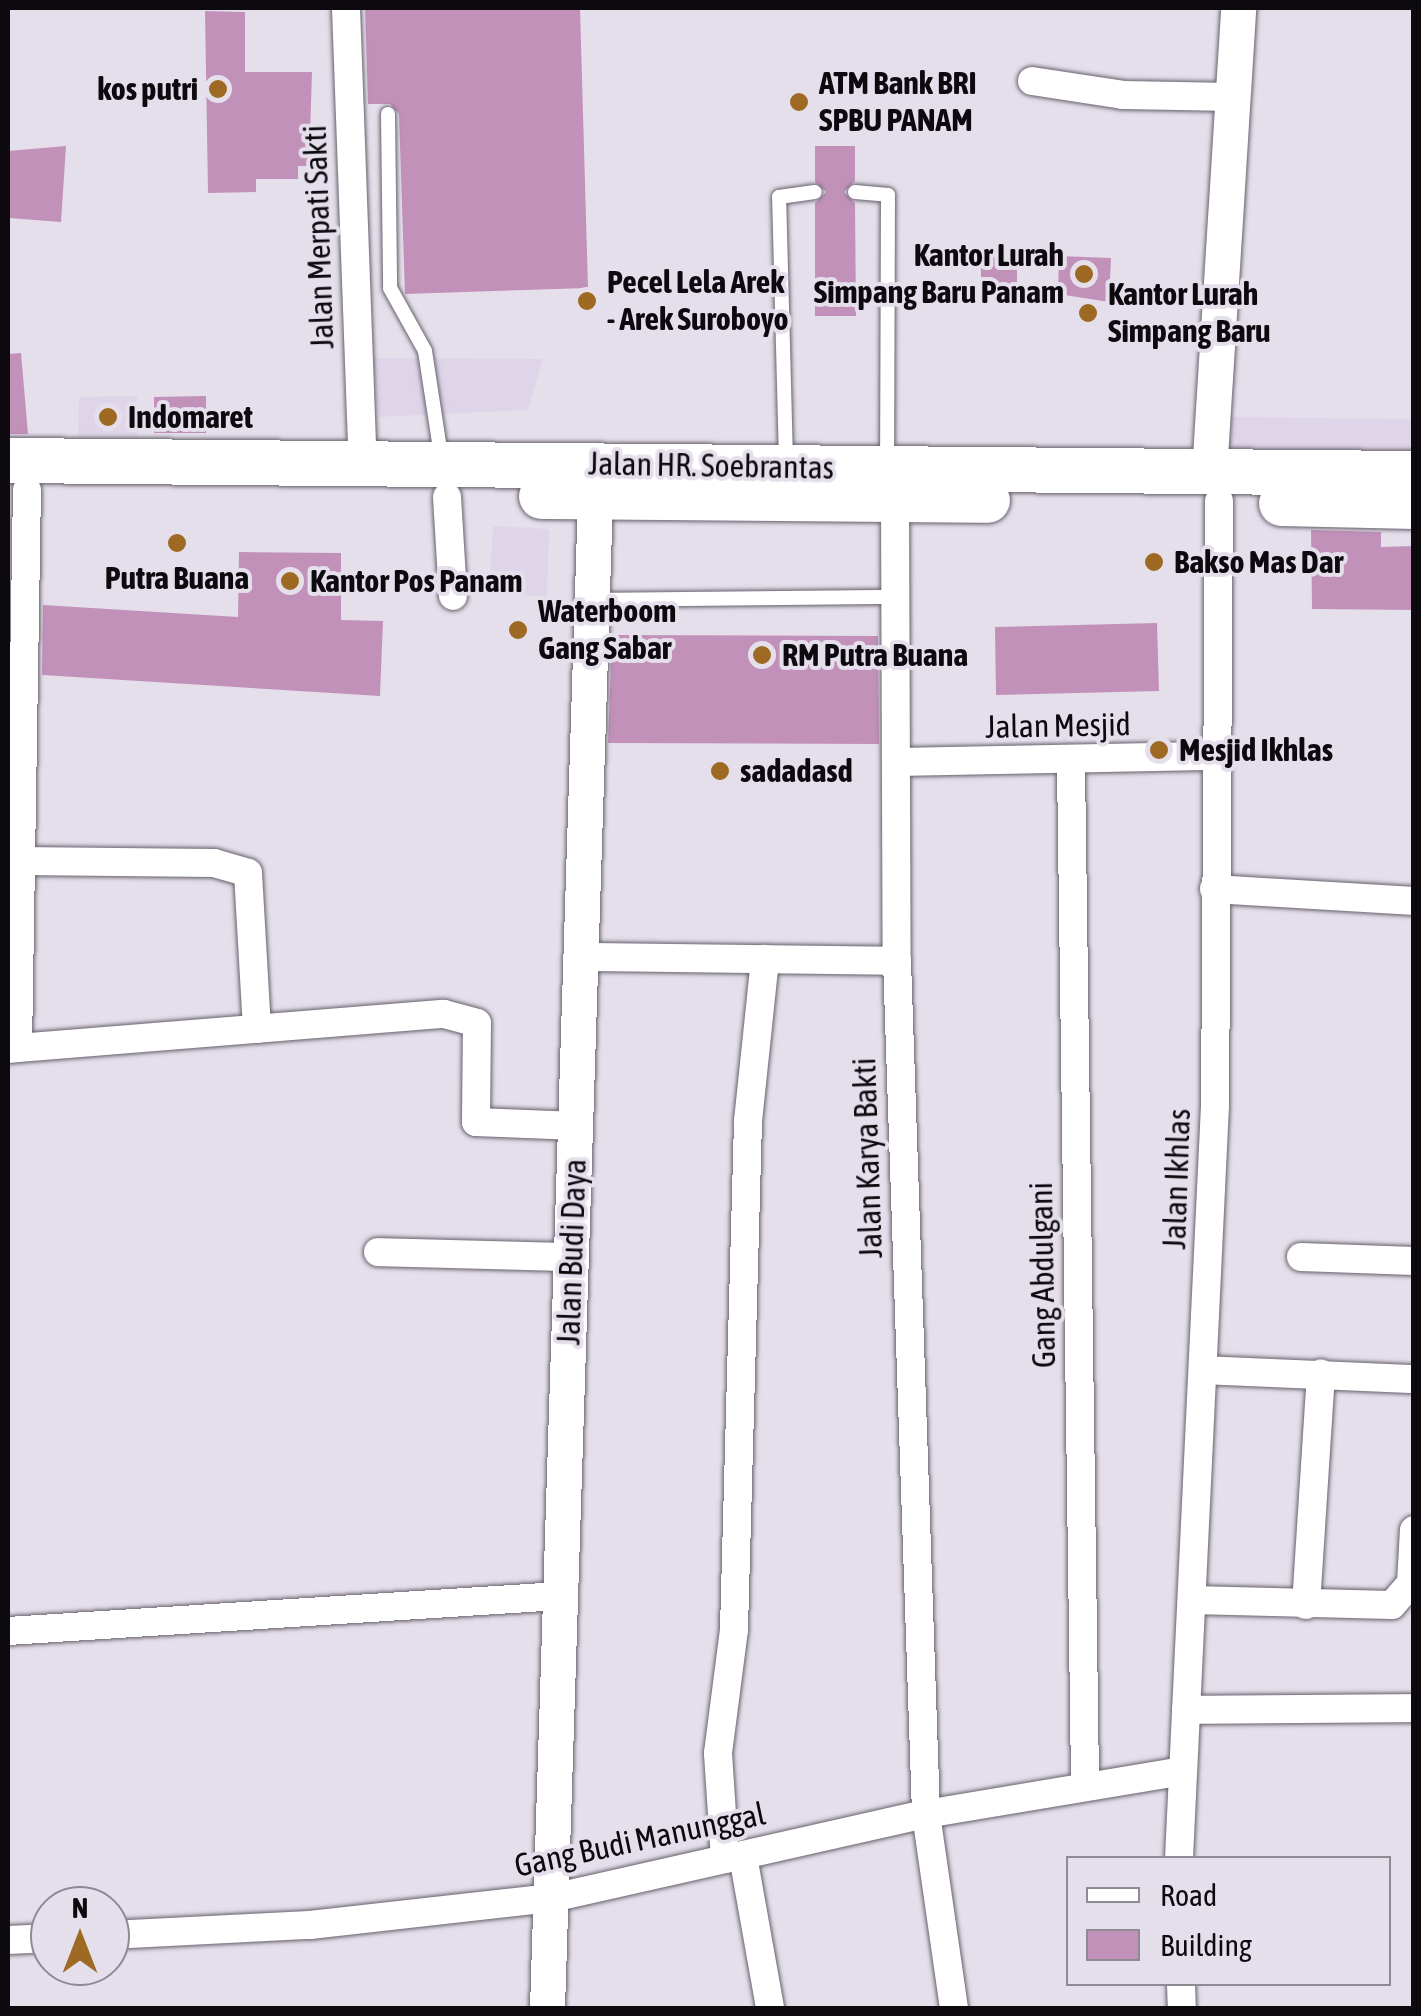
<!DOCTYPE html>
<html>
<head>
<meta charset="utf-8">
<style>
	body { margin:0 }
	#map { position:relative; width:1421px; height:2016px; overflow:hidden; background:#e5dfec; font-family:"Asap Condensed",sans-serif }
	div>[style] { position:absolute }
	.built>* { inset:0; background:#dfd5e9 }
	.building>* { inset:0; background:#c291ba }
	.roads { filter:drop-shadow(0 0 2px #67616c) drop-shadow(0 0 2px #67616c) }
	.service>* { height:14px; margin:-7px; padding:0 7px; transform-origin:7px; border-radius:7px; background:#fff }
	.minor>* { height:28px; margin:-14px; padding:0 14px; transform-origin:14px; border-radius:14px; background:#fff }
	.tertiary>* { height:35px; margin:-17.5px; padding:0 17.5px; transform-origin:17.5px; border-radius:17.5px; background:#fff }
	.primary>* { height:45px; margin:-22.5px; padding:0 22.5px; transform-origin:22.5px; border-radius:22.5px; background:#fff }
	.dots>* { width:28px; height:28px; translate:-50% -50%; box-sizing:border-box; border:5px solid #e5dfec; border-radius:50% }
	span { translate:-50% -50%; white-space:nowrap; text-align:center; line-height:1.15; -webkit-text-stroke:8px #e5dfec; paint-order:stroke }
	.poi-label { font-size:32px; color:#0c0a0f; font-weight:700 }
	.left { translate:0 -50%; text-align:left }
	.right { translate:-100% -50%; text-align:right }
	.street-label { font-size:32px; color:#0c0a0f }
	.frame { position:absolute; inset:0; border:10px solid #0c0a0f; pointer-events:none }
	.legend { position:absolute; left:1066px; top:1856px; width:325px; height:130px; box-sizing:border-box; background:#e5dfec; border:2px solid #8e8a94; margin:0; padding:12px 18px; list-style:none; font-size:30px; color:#0c0a0f }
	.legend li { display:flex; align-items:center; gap:20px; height:50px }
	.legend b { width:50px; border:2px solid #8e8a94 }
	.north { position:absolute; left:30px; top:1886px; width:100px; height:100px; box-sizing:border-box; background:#e5dfec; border:2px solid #8e8a94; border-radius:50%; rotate:0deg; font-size:28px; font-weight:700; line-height:40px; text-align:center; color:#0c0a0f }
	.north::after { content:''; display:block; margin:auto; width:35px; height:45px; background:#9e6922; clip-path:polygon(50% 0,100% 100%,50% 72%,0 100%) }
</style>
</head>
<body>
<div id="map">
	<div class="built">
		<div style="clip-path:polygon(373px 358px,543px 359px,528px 410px,379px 417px)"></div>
		<div style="clip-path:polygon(137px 396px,137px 440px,78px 438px,79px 397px)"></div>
		<div style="clip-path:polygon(1224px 417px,1413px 419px,1413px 459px,1223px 459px)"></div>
		<div style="clip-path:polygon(493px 526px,549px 529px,547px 597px,489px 592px)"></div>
	</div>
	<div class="building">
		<div style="clip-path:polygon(365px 8px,580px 8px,588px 288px,405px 294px,399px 114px,390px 104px,368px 104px)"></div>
		<div style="clip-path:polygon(205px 11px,245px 12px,245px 72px,312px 72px,310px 136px,326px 136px,327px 166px,298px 166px,298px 179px,256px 179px,256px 192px,208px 193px)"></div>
		<div style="clip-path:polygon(66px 146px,61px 222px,9px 218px,8px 151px)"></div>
		<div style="clip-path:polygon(815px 146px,855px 146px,855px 181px,844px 192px,855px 203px,856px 316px,815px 316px,815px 203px,826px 192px,815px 182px)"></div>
		<div style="clip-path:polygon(993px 250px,1017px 250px,1017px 295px,992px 294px,992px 282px,981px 282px,981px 263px,993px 264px)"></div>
		<div style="clip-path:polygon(1059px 256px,1111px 258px,1109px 302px,1058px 294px)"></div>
		<div style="clip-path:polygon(21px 353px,28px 434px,8px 434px,8px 354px)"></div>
		<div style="clip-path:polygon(206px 396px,206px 433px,154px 433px,154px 397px)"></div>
		<div style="clip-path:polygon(1311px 530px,1381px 532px,1381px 547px,1414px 546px,1414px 610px,1312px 609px)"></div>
		<div style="clip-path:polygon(239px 552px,341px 553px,341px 620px,383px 621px,380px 696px,42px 675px,43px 605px,238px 617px)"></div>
		<div style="clip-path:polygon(1157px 623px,1159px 691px,996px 695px,995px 627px)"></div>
		<div style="clip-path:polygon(612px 635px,878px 636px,879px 744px,608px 743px)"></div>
	</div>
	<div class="roads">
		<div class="service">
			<div style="left:388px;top:114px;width:174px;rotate:89.3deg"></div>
			<div style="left:390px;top:288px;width:72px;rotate:60.9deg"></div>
			<div style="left:425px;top:351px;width:106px;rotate:81.3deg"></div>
			<div style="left:855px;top:192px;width:33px;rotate:5deg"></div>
			<div style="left:888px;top:195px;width:270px;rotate:90.2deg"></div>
			<div style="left:786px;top:461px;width:264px;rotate:-91.5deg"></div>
			<div style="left:779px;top:197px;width:36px;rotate:-8deg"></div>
			<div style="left:595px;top:600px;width:301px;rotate:-0.6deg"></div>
		</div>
		<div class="minor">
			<div style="left:346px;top:8px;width:456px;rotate:87.9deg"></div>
			<div style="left:1032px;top:81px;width:92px;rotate:8.7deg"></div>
			<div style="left:1123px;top:95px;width:110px;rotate:1deg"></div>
			<div style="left:447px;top:497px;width:99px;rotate:86.5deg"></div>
			<div style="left:895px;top:500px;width:461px;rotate:89.8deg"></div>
			<div style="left:897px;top:961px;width:853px;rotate:88.05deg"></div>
			<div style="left:926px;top:1814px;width:196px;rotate:81.8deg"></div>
			<div style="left:898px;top:762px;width:320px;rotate:-1.1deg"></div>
			<div style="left:1071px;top:764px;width:1021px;rotate:89.21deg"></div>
			<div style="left:20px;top:861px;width:194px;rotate:0.6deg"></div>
			<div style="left:214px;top:863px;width:35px;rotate:16deg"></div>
			<div style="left:248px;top:873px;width:156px;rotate:86.7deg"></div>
			<div style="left:1214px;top:889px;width:200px;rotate:3.4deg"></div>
			<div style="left:586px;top:957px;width:311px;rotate:0.7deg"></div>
			<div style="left:18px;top:1048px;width:427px;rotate:-4.6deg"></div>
			<div style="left:444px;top:1014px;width:34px;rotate:15deg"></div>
			<div style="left:477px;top:1023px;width:99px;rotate:90.6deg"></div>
			<div style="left:476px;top:1122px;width:101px;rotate:2.3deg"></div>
			<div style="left:8px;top:1049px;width:10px;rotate:-6deg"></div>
			<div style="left:18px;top:1048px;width:558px;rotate:-89.08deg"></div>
			<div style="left:378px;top:1252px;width:192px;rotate:1.5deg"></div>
			<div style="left:1301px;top:1257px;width:113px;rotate:2deg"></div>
			<div style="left:1204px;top:1370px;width:210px;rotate:2.5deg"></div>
			<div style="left:1192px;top:1600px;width:200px;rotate:1.4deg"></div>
			<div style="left:1392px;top:1605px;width:29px;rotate:-49deg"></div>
			<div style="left:1411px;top:1583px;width:53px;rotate:-86.8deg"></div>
			<div style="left:1306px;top:1605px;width:232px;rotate:-86.3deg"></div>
			<div style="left:8px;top:1631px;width:553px;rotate:-3.63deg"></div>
			<div style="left:1186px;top:1710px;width:228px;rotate:-0.5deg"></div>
			<div style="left:743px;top:1856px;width:154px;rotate:79.9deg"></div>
			<div style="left:1179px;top:1858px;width:753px;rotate:-87.26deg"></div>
			<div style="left:1215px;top:1106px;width:605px;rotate:-89.62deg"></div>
			<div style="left:725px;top:1859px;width:106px;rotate:-93.8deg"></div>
			<div style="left:718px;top:1753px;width:125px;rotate:-82.6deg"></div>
			<div style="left:734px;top:1629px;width:508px;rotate:-88.42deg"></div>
			<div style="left:748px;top:1121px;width:163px;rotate:-84deg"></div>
			<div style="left:110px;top:1935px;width:200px;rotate:-2.9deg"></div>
			<div style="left:310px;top:1925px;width:244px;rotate:-6.4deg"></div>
			<div style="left:552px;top:1898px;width:383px;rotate:-12.7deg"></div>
			<div style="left:926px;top:1814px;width:255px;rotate:-9.5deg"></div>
			<div style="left:8px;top:1940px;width:42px;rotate:-2.7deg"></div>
			<div style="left:1181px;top:1984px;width:24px;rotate:88deg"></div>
		</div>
		<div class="tertiary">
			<div style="left:1209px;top:473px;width:466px;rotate:-86.4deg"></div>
			<div style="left:547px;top:2008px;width:1513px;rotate:-88.18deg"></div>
		</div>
		<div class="primary">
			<div style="left:8px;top:460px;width:1406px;rotate:0.53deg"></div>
			<div style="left:541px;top:496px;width:446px;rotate:0.5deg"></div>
			<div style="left:1281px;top:503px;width:133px;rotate:1.3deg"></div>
		</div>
	</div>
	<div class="dots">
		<div style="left:218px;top:89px;background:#9e6922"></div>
		<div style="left:799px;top:102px;background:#9e6922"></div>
		<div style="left:1084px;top:274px;background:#9e6922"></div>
		<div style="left:587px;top:301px;background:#9e6922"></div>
		<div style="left:1088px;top:313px;background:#9e6922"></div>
		<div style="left:108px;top:417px;background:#9e6922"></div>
		<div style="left:177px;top:543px;background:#9e6922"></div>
		<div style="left:1154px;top:562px;background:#9e6922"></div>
		<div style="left:290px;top:581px;background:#9e6922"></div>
		<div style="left:518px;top:630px;background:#9e6922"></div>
		<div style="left:762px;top:655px;background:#9e6922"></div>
		<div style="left:1159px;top:750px;background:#9e6922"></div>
		<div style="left:720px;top:771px;background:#9e6922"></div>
	</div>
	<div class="poi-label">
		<span class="left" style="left:819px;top:102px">ATM Bank BRI<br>SPBU PANAM</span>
		<span class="right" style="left:198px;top:89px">kos putri</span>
		<span class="right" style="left:1064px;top:274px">Kantor Lurah<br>Simpang Baru Panam</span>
		<span class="left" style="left:607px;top:301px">Pecel Lela Arek<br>- Arek Suroboyo</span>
		<span class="left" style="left:1108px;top:313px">Kantor Lurah<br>Simpang Baru</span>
		<span class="left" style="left:128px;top:417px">Indomaret</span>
		<span class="left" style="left:1174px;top:562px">Bakso Mas Dar</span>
		<span style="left:177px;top:578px">Putra Buana</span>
		<span class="left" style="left:310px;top:581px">Kantor Pos Panam</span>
		<span class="left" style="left:538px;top:630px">Waterboom<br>Gang Sabar</span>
		<span class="left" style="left:782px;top:655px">RM Putra Buana</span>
		<span class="left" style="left:1179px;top:750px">Mesjid Ikhlas</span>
		<span class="left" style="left:740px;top:771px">sadadasd</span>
	</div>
	<div class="street-label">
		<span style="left:319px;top:237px;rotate:-92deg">Jalan Merpati Sakti</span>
		<span style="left:711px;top:466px;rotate:1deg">Jalan HR. Soebrantas</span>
		<span style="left:1058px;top:726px;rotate:-1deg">Jalan Mesjid</span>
		<span style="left:868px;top:1158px;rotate:-92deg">Jalan Karya Bakti</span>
		<span style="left:1177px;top:1179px;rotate:-88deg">Jalan Ikhlas</span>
		<span style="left:572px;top:1252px;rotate:-88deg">Jalan Budi Daya</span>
		<span style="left:1043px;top:1275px;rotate:-91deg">Gang Abdulgani</span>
		<span style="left:640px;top:1840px;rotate:-12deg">Gang Budi Manunggal</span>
	</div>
	<div class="frame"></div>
	<ul class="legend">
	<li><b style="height:12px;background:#fff"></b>Road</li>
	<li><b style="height:28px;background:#c291ba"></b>Building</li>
	</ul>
	<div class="north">N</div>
</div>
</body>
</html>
